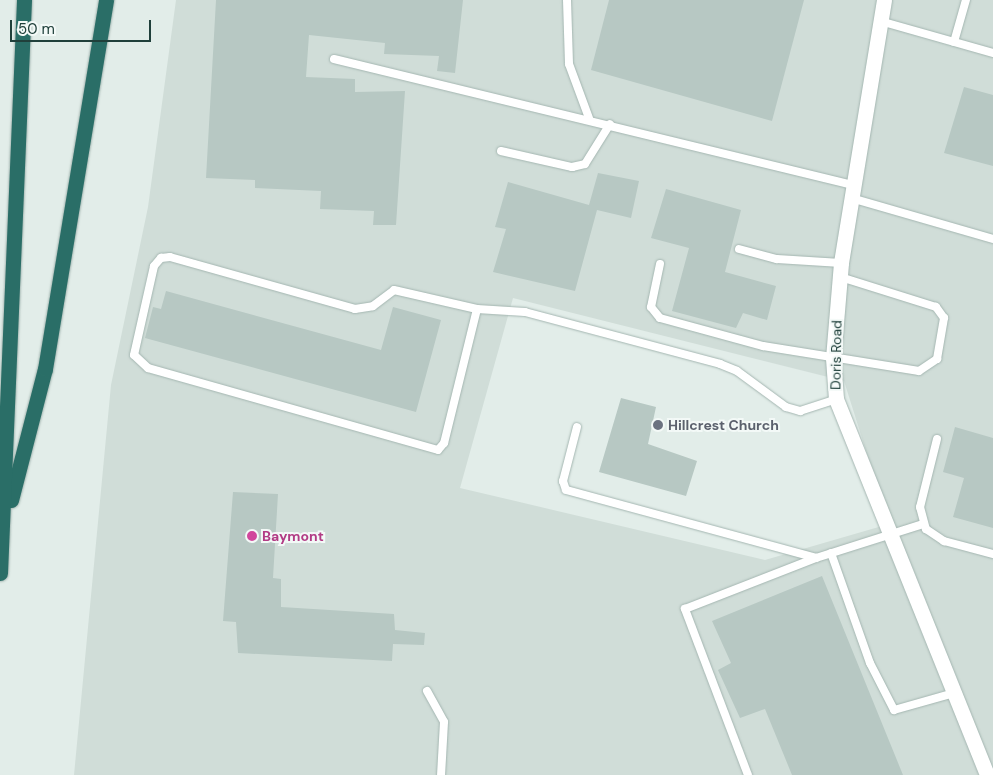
<!DOCTYPE html>
<html>
<head>
<meta charset="utf-8">
<style>
	body { margin:0 }
	#map { position:relative; width:993px; height:775px; overflow:hidden; background:#e2ede9; font-family:"DM Sans",sans-serif }
	div>[style] { position:absolute }
	.built>* { inset:0; background:#d0ddd8 }
	.building>* { inset:0; background:#b7c8c3 }
	.roads { filter:drop-shadow(0 0 1px #a4b6b1) drop-shadow(0 0 1px #a4b6b1) }
	.lane>* { height:8px; margin:-4px; padding:0 4px; transform-origin:4px; border-radius:4px; background:#fff }
	.street>* { height:15px; margin:-7.5px; padding:0 7.5px; transform-origin:7.5px; border-radius:7.5px; background:#fff }
	.highway>* { height:15px; margin:-7.5px; padding:0 7.5px; transform-origin:7.5px; border-radius:7.5px; background:#2a6e67 }
	.dots>* { width:14px; height:14px; translate:-50% -50%; box-sizing:border-box; border:2px solid #f3f9f7; border-radius:50% }
	span { translate:-50% -50%; white-space:nowrap; text-align:center; line-height:1.15; -webkit-text-stroke:4px #f3f9f7; paint-order:stroke }
	.street-label { font-size:14px; color:#20403b }
	.worship-label { font-size:14px; color:#5b616d; font-weight:700 }
	.left { translate:0 -50%; text-align:left }
	.hotel-label { font-size:14px; color:#b23c85; font-weight:700 }
	.scale { position:absolute; left:10px; top:20px; width:141px; height:22px; box-sizing:border-box; border:2px solid #20403b; border-top:0; padding-left:6px; font-size:15px; line-height:18px; white-space:nowrap; color:#20403b; -webkit-text-stroke:4px #f3f9f7; paint-order:stroke }
</style>
</head>
<body>
<div id="map">
	<div class="built">
		<div style="clip-path:polygon(evenodd,176px 0,993px 0,993px 775px,74px 775px,111px 385px,148px 207px,176px 0,513px 298px,844px 381px,889px 524px,765px 560px,460px 488px,513px 298px)"></div>
	</div>
	<div class="building">
		<div style="clip-path:polygon(216px 0,463px 0,455px 73px,437px 71px,439px 56px,384px 54px,385px 43px,309px 35px,306px 77px,355px 79px,355px 92px,405px 91px,396px 225px,373px 225px,374px 211px,320px 209px,321px 191px,255px 188px,255px 180px,206px 178px)"></div>
		<div style="clip-path:polygon(609px 0,804px 0,772px 121px,591px 70px)"></div>
		<div style="clip-path:polygon(964px 87px,993px 95px,993px 166px,944px 153px)"></div>
		<div style="clip-path:polygon(598px 173px,639px 181px,631px 218px,597px 210px,575px 291px,493px 272px,506px 229px,495px 227px,508px 182px,589px 205px)"></div>
		<div style="clip-path:polygon(666px 189px,741px 210px,725px 272px,776px 286px,767px 320px,743px 313px,736px 328px,672px 311px,689px 248px,651px 238px)"></div>
		<div style="clip-path:polygon(166px 291px,381px 350px,393px 307px,441px 320px,416px 412px,145px 338px,153px 307px,161px 309px)"></div>
		<div style="clip-path:polygon(621px 398px,656px 407px,648px 444px,697px 461px,686px 496px,599px 472px)"></div>
		<div style="clip-path:polygon(955px 427px,993px 438px,993px 528px,953px 517px,964px 478px,943px 472px)"></div>
		<div style="clip-path:polygon(233px 492px,278px 494px,273px 578px,281px 579px,281px 607px,394px 614px,395px 630px,425px 633px,424px 645px,393px 644px,392px 661px,238px 653px,236px 622px,223px 621px)"></div>
		<div style="clip-path:polygon(822px 576px,903px 775px,792px 775px,765px 709px,740px 718px,718px 670px,731px 663px,712px 621px)"></div>
	</div>
	<div class="roads">
		<div class="lane">
			<div style="left:567px;top:0;width:64px;rotate:88.2deg"></div>
			<div style="left:569px;top:64px;width:58px;rotate:69.7deg"></div>
			<div style="left:880px;top:21px;width:117px;rotate:15.8deg"></div>
			<div style="left:954px;top:42px;width:44px;rotate:-74.1deg"></div>
			<div style="left:334px;top:59px;width:534px;rotate:13.65deg"></div>
			<div style="left:501px;top:151px;width:73px;rotate:12.7deg"></div>
			<div style="left:572px;top:167px;width:13px;rotate:-13deg"></div>
			<div style="left:585px;top:164px;width:47px;rotate:-58deg"></div>
			<div style="left:851px;top:198px;width:148px;rotate:16.1deg"></div>
			<div style="left:739px;top:249px;width:39px;rotate:15deg"></div>
			<div style="left:777px;top:259px;width:64px;rotate:3.6deg"></div>
			<div style="left:660px;top:264px;width:44px;rotate:101.8deg"></div>
			<div style="left:651px;top:307px;width:14px;rotate:51deg"></div>
			<div style="left:660px;top:318px;width:107px;rotate:15.2deg"></div>
			<div style="left:763px;top:346px;width:158px;rotate:9.1deg"></div>
			<div style="left:919px;top:371px;width:22px;rotate:-34deg"></div>
			<div style="left:937px;top:359px;width:42px;rotate:-80.3deg"></div>
			<div style="left:944px;top:318px;width:14px;rotate:-126deg"></div>
			<div style="left:936px;top:307px;width:101px;rotate:-162.6deg"></div>
			<div style="left:477px;top:309px;width:138px;rotate:103.8deg"></div>
			<div style="left:444px;top:443px;width:9px;rotate:131deg"></div>
			<div style="left:438px;top:450px;width:301px;rotate:-164.2deg"></div>
			<div style="left:148px;top:368px;width:19px;rotate:-137deg"></div>
			<div style="left:134px;top:355px;width:91px;rotate:-77.3deg"></div>
			<div style="left:154px;top:266px;width:11px;rotate:-49deg"></div>
			<div style="left:161px;top:258px;width:9px;rotate:-6deg"></div>
			<div style="left:170px;top:257px;width:192px;rotate:15.7deg"></div>
			<div style="left:355px;top:309px;width:18px;rotate:-9deg"></div>
			<div style="left:373px;top:306px;width:26px;rotate:-37deg"></div>
			<div style="left:394px;top:290px;width:85px;rotate:12.9deg"></div>
			<div style="left:477px;top:309px;width:48px;rotate:3.6deg"></div>
			<div style="left:525px;top:312px;width:202px;rotate:14.9deg"></div>
			<div style="left:720px;top:364px;width:18px;rotate:22deg"></div>
			<div style="left:737px;top:371px;width:61px;rotate:36.3deg"></div>
			<div style="left:786px;top:407px;width:15px;rotate:16deg"></div>
			<div style="left:800px;top:411px;width:38px;rotate:-18deg"></div>
			<div style="left:577px;top:427px;width:56px;rotate:104.5deg"></div>
			<div style="left:563px;top:481px;width:9px;rotate:72deg"></div>
			<div style="left:566px;top:490px;width:259px;rotate:15.2deg"></div>
			<div style="left:937px;top:439px;width:70px;rotate:104deg"></div>
			<div style="left:920px;top:507px;width:23px;rotate:75deg"></div>
			<div style="left:926px;top:529px;width:22px;rotate:34deg"></div>
			<div style="left:944px;top:541px;width:51px;rotate:14.9deg"></div>
			<div style="left:831px;top:553px;width:117px;rotate:70.5deg"></div>
			<div style="left:870px;top:663px;width:53px;rotate:62.9deg"></div>
			<div style="left:894px;top:710px;width:62px;rotate:-15.8deg"></div>
			<div style="left:427px;top:691px;width:35px;rotate:61deg"></div>
			<div style="left:444px;top:722px;width:53px;rotate:93.2deg"></div>
			<div style="left:748px;top:775px;width:178px;rotate:-110.8deg"></div>
			<div style="left:685px;top:609px;width:141px;rotate:-21.3deg"></div>
			<div style="left:816px;top:558px;width:112px;rotate:-17.6deg"></div>
		</div>
		<div class="street">
			<div style="left:884px;top:0;width:266px;rotate:99.3deg"></div>
			<div style="left:841px;top:263px;width:95px;rotate:94.8deg"></div>
			<div style="left:833px;top:358px;width:41px;rotate:85.8deg"></div>
			<div style="left:836px;top:399px;width:405px;rotate:68.1deg"></div>
		</div>
		<div class="highway">
			<div style="left:11px;top:500px;width:135px;rotate:-75.5deg"></div>
			<div style="left:45px;top:369px;width:374px;rotate:-80.6deg"></div>
			<div style="left:0;top:573px;width:574px;rotate:-87.6deg"></div>
		</div>
	</div>
	<div class="dots">
		<div style="left:658px;top:425px;background:#6b7280"></div>
		<div style="left:252px;top:536px;background:#d1479c"></div>
	</div>
	<div class="street-label">
		<span style="left:836px;top:355px;rotate:-89deg">Doris Road</span>
	</div>
	<div class="worship-label">
		<span class="left" style="left:668px;top:425px">Hillcrest Church</span>
	</div>
	<div class="hotel-label">
		<span class="left" style="left:262px;top:536px">Baymont</span>
	</div>
	<div class="scale">50 m</div>
</div>
</body>
</html>
